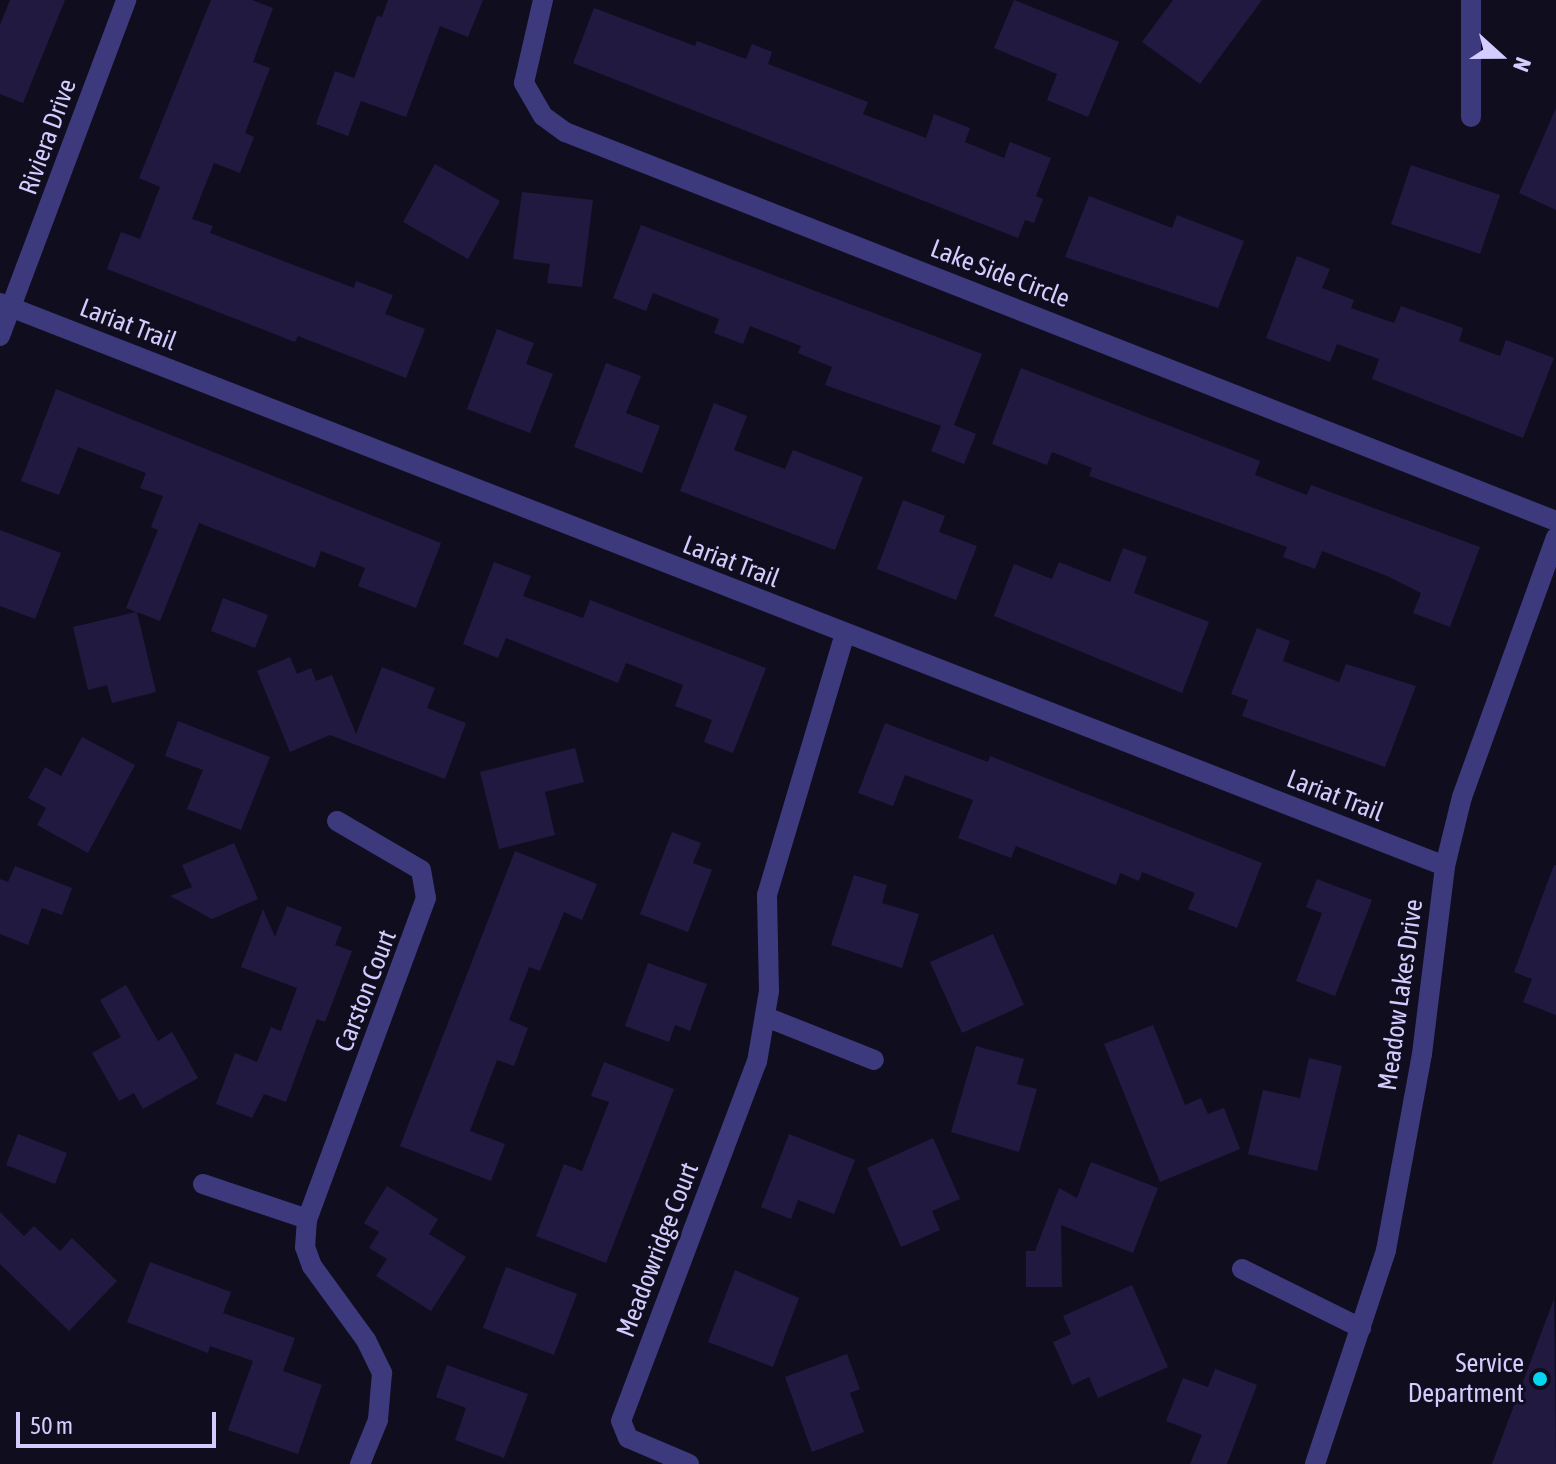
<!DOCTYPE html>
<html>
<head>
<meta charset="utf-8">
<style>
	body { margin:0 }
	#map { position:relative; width:1556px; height:1464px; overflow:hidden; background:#100d1f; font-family:"Asap Condensed",sans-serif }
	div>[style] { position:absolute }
	.building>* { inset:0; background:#221940 }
	.minor>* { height:20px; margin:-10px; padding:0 10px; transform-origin:10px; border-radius:10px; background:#3d397d }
	.tertiary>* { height:20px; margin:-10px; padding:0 10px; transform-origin:10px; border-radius:10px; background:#3d397d }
	.dots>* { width:22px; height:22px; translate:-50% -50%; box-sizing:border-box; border:4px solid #100d1f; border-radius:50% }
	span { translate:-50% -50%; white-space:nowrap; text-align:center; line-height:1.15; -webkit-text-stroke:6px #100d1f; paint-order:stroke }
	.street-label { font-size:26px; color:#d3ccfe }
	.poi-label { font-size:26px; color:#d3ccfe }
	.right { translate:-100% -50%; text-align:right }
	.north { position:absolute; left:1460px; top:16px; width:80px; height:80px; -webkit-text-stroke:6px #100d1f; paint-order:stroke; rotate:111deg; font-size:22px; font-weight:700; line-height:32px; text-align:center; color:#d3ccfe }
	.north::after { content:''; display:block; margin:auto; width:28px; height:36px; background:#d3ccfe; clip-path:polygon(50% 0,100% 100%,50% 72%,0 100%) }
	.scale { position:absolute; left:16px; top:1412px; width:200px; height:36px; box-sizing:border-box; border:4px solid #d3ccfe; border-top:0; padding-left:10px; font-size:24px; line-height:28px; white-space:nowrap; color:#d3ccfe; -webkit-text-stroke:6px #100d1f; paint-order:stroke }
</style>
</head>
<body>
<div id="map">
	<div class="building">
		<div style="clip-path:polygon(10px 0,65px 0,23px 103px,0 94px,0 25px)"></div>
		<div style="clip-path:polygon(211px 0,252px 0,273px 8px,253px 62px,270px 68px,245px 133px,254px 137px,240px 173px,214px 163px,192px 219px,213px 226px,210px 233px,354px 288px,356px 281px,393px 295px,385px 314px,425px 329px,406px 378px,298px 336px,295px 342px,107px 269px,121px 232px,140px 239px,160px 187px,139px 178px)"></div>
		<div style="clip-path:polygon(388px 0,483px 0,468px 37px,440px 26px,406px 117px,361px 101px,348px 136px,316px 124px,335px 71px,354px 78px,377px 16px,382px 17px)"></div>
		<div style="clip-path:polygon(1014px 0,1119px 42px,1088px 117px,1047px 100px,1057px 74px,994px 48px)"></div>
		<div style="clip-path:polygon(1173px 0,1262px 0,1200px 84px,1142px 42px)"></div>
		<div style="clip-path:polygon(594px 8px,695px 46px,697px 41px,746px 59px,752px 44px,772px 52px,768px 64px,868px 102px,863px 114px,926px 138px,934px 114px,970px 128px,965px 142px,1004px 158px,1010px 142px,1051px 158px,1036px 196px,1043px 199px,1034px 223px,1025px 220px,1018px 238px,573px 63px)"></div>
		<div style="clip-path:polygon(1556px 108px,1556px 210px,1519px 193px)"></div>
		<div style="clip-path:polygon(435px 164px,500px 201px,468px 259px,403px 222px)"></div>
		<div style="clip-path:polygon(1411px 165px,1500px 195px,1480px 254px,1391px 224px)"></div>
		<div style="clip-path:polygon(522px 192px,593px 200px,582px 287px,547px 283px,550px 264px,513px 259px)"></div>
		<div style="clip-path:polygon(1089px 196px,1172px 228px,1177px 215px,1244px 241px,1218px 308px,1065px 257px)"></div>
		<div style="clip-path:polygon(641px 225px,982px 354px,954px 425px,976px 434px,964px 464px,931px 451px,941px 426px,825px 385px,832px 367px,798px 353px,801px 346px,750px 326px,743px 344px,714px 333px,719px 319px,653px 293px,646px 311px,613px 298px)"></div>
		<div style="clip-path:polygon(1297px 256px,1330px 269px,1322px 288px,1354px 300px,1351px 308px,1394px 323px,1401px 306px,1463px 328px,1459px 341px,1500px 356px,1506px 340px,1554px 358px,1523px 438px,1372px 379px,1379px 359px,1337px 344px,1330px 362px,1266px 338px)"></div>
		<div style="clip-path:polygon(497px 329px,534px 343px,526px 364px,553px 374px,530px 433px,467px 409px)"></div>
		<div style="clip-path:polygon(606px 363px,641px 376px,626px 413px,660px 426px,642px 473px,574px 447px)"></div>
		<div style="clip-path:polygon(1021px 368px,1260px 461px,1255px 475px,1307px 495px,1311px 485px,1480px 547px,1450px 627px,1413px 613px,1421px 593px,1387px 576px,1322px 551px,1315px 569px,1283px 557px,1287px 547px,1089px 476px,1092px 468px,1052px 452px,1047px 465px,992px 444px)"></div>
		<div style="clip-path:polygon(56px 389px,441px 543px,416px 608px,358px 586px,365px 568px,321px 551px,315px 568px,199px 523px,160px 621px,137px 612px,156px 692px,112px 703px,107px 685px,88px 690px,73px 627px,136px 612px,126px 608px,158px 530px,151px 527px,163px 496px,140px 488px,146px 473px,78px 447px,59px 495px,21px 481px)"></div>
		<div style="clip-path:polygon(714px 403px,747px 416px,734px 450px,785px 469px,793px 450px,863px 477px,835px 550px,680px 491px)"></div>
		<div style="clip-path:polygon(903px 500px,945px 516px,939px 532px,977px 546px,956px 600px,877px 569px)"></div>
		<div style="clip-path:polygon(0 530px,61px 553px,35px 619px,0 606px)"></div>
		<div style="clip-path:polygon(1123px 548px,1147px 557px,1134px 593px,1209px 622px,1182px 693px,994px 616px,1014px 564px,1052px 579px,1059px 562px,1110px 582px)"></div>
		<div style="clip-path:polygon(494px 562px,531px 576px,523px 596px,583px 618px,590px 600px,766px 668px,733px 753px,704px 742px,712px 720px,675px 706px,683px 685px,626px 663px,618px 683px,506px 638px,498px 658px,463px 644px)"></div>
		<div style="clip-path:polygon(223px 598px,268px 615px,255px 648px,211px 631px)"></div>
		<div style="clip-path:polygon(1257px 628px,1290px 641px,1283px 661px,1339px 682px,1346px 664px,1416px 686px,1385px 767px,1242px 716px,1248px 700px,1231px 694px)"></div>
		<div style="clip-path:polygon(290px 657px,297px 674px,311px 668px,316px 681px,332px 675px,356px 734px,382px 667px,435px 688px,427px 708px,466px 723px,445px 779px,330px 735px,290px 752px,257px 671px)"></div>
		<div style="clip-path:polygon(178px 721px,270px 757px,241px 830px,187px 809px,203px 770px,165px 756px)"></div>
		<div style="clip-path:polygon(885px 723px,988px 762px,990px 756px,1262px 863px,1237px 928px,1188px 909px,1195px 893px,1142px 872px,1139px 881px,1120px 873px,1116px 885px,1016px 846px,1011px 858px,958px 838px,973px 800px,905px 775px,893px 806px,858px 793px)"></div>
		<div style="clip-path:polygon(82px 737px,135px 765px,88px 853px,37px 825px,46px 808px,28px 798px,45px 767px,61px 776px)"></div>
		<div style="clip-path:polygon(575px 748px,584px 782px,545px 792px,555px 835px,499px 849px,480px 772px)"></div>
		<div style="clip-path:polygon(672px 832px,701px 843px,693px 863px,712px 870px,688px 932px,640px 914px)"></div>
		<div style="clip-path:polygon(234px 843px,258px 899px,212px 919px,170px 896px,192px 887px,182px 865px)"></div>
		<div style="clip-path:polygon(515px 851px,597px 884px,582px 920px,564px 912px,540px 971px,529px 967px,509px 1020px,528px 1028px,514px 1066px,497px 1060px,470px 1131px,505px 1144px,491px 1181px,400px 1146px)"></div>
		<div style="clip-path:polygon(1554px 865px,1556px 865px,1556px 1015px,1523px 1002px,1532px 979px,1514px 972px)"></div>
		<div style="clip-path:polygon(15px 866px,72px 888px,62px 915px,42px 908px,28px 945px,0 934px,0 879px,8px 882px)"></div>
		<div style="clip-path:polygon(854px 875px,887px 885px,882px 903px,919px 914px,902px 968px,831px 945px)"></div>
		<div style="clip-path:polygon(1317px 879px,1372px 900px,1335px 996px,1296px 981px,1322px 913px,1306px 907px)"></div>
		<div style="clip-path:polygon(287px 906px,342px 927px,335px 945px,352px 951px,325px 1022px,317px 1019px,286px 1102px,264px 1094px,252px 1118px,216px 1104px,235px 1053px,257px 1062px,271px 1027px,281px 1031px,297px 988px,241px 967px,263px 909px,275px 937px)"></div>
		<div style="clip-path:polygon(993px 934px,1024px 1005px,962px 1033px,930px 962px)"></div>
		<div style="clip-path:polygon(648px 963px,707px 984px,690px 1031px,675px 1025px,669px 1042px,625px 1026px)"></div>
		<div style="clip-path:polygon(126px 985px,158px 1041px,172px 1032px,198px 1078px,143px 1109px,134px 1093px,119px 1101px,92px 1053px,121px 1037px,100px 1000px)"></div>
		<div style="clip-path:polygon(1153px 1025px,1185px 1105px,1201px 1098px,1208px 1114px,1224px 1108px,1240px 1149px,1160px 1182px,1104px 1044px)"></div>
		<div style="clip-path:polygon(976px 1046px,1024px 1059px,1017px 1084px,1037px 1089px,1019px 1152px,951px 1132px)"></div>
		<div style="clip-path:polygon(1309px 1058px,1342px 1066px,1317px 1171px,1248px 1154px,1263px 1090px,1300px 1098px)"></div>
		<div style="clip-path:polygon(604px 1062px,674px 1089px,606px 1263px,536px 1236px,564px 1164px,582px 1171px,609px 1102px,591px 1096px)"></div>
		<div style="clip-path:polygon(18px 1134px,67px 1153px,55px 1184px,6px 1165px)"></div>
		<div style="clip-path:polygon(789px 1134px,855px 1160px,834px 1214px,798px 1200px,791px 1219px,761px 1207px)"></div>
		<div style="clip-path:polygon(933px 1138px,960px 1199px,932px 1211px,940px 1230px,901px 1247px,867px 1168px)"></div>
		<div style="clip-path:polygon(1091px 1162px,1158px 1188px,1133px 1253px,1061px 1225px,1062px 1287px,1026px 1287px,1026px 1251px,1035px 1251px,1059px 1188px,1077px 1198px)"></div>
		<div style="clip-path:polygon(387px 1186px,438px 1219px,429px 1234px,466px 1257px,431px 1311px,376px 1276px,387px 1259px,369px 1248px,379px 1232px,364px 1223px)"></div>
		<div style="clip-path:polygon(0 1212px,24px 1236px,34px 1226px,60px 1251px,72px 1238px,117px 1281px,69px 1331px,0 1264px)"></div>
		<div style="clip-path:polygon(150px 1262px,231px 1292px,223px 1313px,295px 1338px,283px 1371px,322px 1385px,298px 1454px,228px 1430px,253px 1361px,210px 1346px,208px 1353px,127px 1322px)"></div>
		<div style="clip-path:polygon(506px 1267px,577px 1294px,554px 1355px,483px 1328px)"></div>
		<div style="clip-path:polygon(735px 1270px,799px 1298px,773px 1367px,708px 1342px)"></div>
		<div style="clip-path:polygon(1132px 1285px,1168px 1367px,1098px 1398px,1089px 1377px,1072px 1385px,1053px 1342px,1071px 1334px,1063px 1316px)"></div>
		<div style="clip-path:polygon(1554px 1299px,1556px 1464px,1492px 1464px)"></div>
		<div style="clip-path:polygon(847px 1354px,860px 1389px,850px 1393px,864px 1432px,812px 1452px,785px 1377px)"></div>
		<div style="clip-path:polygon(447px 1365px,528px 1394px,504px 1458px,455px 1440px,466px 1408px,436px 1397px)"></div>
		<div style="clip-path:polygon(1215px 1369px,1257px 1385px,1227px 1464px,1190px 1464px,1202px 1435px,1166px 1421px,1183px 1378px,1208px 1387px)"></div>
	</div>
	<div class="minor">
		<div style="left:543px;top:0;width:85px;rotate:102.9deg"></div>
		<div style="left:524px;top:83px;width:38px;rotate:60deg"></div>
		<div style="left:543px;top:116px;width:27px;rotate:36deg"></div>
		<div style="left:565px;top:132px;width:1065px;rotate:21.43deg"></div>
		<div style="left:1471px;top:117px;width:117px;rotate:-90deg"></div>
		<div style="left:0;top:336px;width:359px;rotate:-69.4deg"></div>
		<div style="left:337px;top:821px;width:97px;rotate:30.3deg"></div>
		<div style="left:421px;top:870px;width:28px;rotate:80deg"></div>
		<div style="left:426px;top:898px;width:342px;rotate:110.3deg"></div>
		<div style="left:307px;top:1219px;width:28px;rotate:94deg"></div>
		<div style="left:305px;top:1247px;width:20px;rotate:70deg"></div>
		<div style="left:312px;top:1266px;width:92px;rotate:53.9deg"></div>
		<div style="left:366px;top:1340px;width:37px;rotate:64deg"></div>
		<div style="left:382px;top:1373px;width:47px;rotate:94.9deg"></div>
		<div style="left:378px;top:1420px;width:48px;rotate:112.2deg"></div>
		<div style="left:766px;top:1017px;width:116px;rotate:21.7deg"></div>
		<div style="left:203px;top:1184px;width:110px;rotate:18.6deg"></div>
		<div style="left:1242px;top:1269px;width:133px;rotate:26.4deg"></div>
		<div style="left:689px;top:1464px;width:66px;rotate:-156.9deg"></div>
		<div style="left:628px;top:1438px;width:18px;rotate:-112deg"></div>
		<div style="left:621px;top:1421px;width:384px;rotate:-69.3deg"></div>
		<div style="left:757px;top:1062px;width:72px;rotate:-80.4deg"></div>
		<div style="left:769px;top:991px;width:96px;rotate:-91.2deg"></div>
		<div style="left:767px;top:895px;width:272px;rotate:-73.4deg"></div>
	</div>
	<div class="tertiary">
		<div style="left:0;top:303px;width:1551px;rotate:21.29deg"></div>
		<div style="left:1315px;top:1464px;width:225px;rotate:-71.6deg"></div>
		<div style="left:1386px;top:1250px;width:199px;rotate:-79.6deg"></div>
		<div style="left:1422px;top:1054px;width:189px;rotate:-83deg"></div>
		<div style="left:1445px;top:866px;width:71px;rotate:-76.2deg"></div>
		<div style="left:1462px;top:797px;width:276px;rotate:-70.1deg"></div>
	</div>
	<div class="dots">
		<div style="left:1540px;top:1379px;background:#05d5f1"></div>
	</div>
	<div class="street-label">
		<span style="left:48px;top:137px;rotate:-70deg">Riviera Drive</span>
		<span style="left:1000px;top:274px;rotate:21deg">Lake Side Circle</span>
		<span style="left:128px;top:325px;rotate:21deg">Lariat Trail</span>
		<span style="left:731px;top:562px;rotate:21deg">Lariat Trail</span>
		<span style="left:1335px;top:796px;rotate:21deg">Lariat Trail</span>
		<span style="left:366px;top:991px;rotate:-69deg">Carston Court</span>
		<span style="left:1401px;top:995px;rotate:-82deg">Meadow Lakes Drive</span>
		<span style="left:658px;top:1250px;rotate:-69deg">Meadowridge Court</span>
	</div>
	<div class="poi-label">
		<span class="right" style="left:1524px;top:1379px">Service<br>Department</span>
	</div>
	<div class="north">N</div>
	<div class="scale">50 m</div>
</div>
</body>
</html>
